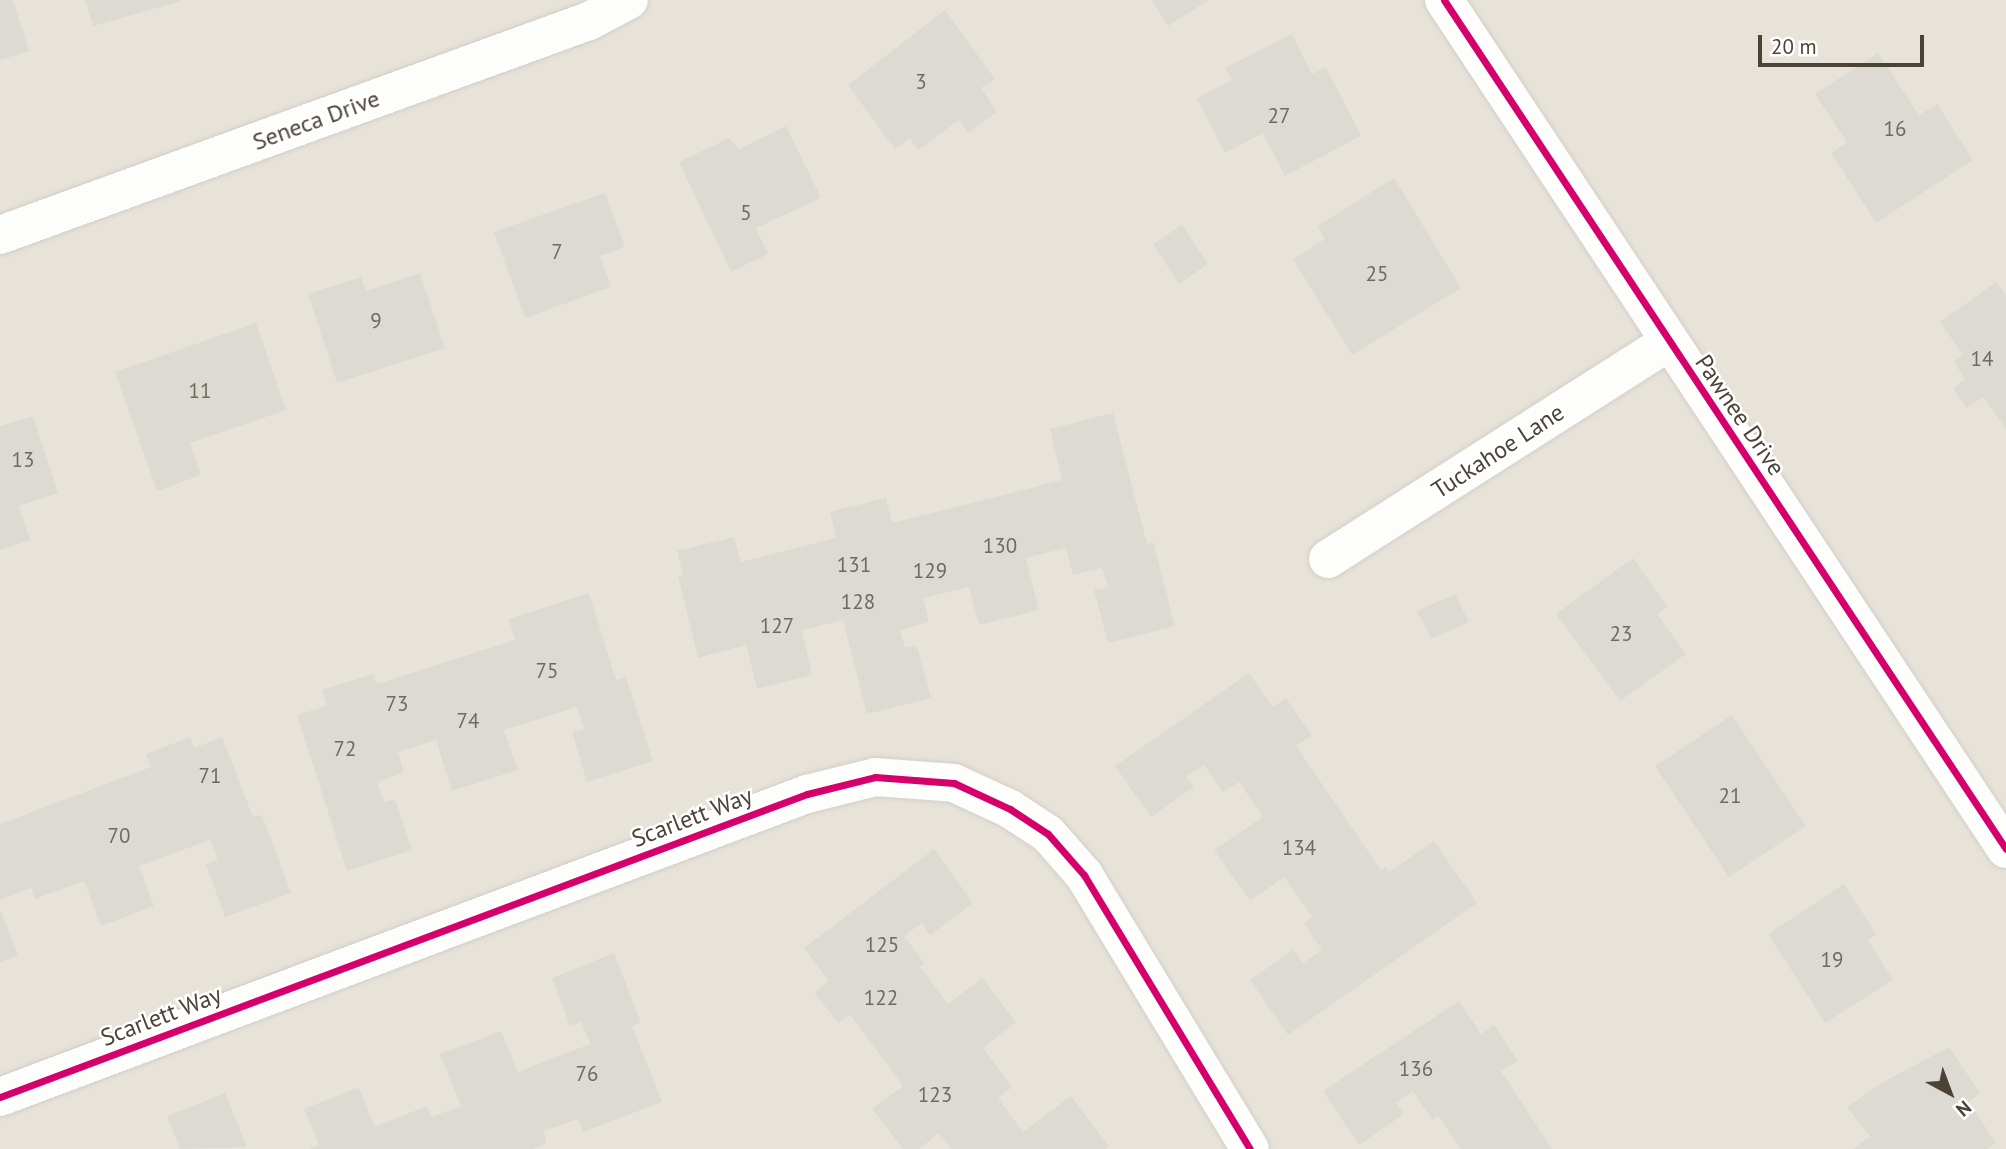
<!DOCTYPE html>
<html>
<head>
<meta charset="utf-8">
<style>
	body { margin:0 }
	#map { position:relative; width:2006px; height:1149px; overflow:hidden; background:#f3f1ec; font-family:"PT Sans",sans-serif }
	div>[style] { position:absolute }
	.residential>* { inset:0; background:#e8e3d9 }
	.building>* { inset:0; background:#dddad4 }
	.roads { filter:drop-shadow(0 0 2px #d1cfc9) drop-shadow(0 0 2px #d1cfc9) }
	.street>* { height:38px; margin:-19px; padding:0 19px; transform-origin:19px; border-radius:19px; background:#fdfdfc }
	.cycleway>* { height:7px; margin:-3.5px; padding:0 3.5px; transform-origin:3.5px; border-radius:3.5px; background:#d6006c }
	span { translate:-50% -50%; white-space:nowrap; text-align:center; line-height:1.15; -webkit-text-stroke:5px #fff; paint-order:stroke }
	.number-label { font-size:21px; color:#706a5e }
	.number-label span { -webkit-text-stroke-width:0 }
	.street-label { font-size:24px; color:#4b4336 }
	.north { position:absolute; left:1915px; top:1058px; width:70px; height:70px; -webkit-text-stroke:5px #fff; paint-order:stroke; rotate:139deg; font-size:19px; font-weight:700; line-height:28px; text-align:center; color:#4b4336 }
	.north::after { content:''; display:block; margin:auto; width:24px; height:32px; background:#4b4336; clip-path:polygon(50% 0,100% 100%,50% 72%,0 100%) }
	.scale { position:absolute; left:1758px; top:35px; width:166px; height:32px; box-sizing:border-box; border:4px solid #4b4336; border-top:0; padding-left:9px; font-size:21px; line-height:24px; white-space:nowrap; color:#4b4336; -webkit-text-stroke:5px #fff; paint-order:stroke }
</style>
</head>
<body>
<div id="map">
	<div class="residential">
		<div style="clip-path:polygon(0 0,2006px 0,2006px 1149px,0 1149px)"></div>
	</div>
	<div class="building">
		<div style="clip-path:polygon(0 0,13px 0,29px 51px,0 60px)"></div>
		<div style="clip-path:polygon(85px 0,181px 0,181px 1px,93px 26px)"></div>
		<div style="clip-path:polygon(1152px 0,1209px 0,1168px 26px)"></div>
		<div style="clip-path:polygon(945px 10px,995px 79px,981px 88px,997px 112px,968px 133px,959px 120px,918px 150px,910px 139px,895px 149px,848px 85px)"></div>
		<div style="clip-path:polygon(1292px 34px,1312px 74px,1326px 67px,1361px 136px,1285px 176px,1263px 133px,1225px 153px,1197px 98px,1232px 80px,1225px 68px)"></div>
		<div style="clip-path:polygon(1878px 53px,1919px 115px,1937px 104px,1973px 160px,1876px 223px,1831px 153px,1847px 142px,1815px 94px)"></div>
		<div style="clip-path:polygon(786px 126px,821px 198px,756px 228px,768px 254px,731px 272px,679px 162px,729px 138px,739px 149px)"></div>
		<div style="clip-path:polygon(1394px 178px,1461px 288px,1352px 355px,1293px 259px,1325px 239px,1317px 226px)"></div>
		<div style="clip-path:polygon(605px 193px,625px 247px,600px 256px,611px 287px,525px 318px,494px 232px)"></div>
		<div style="clip-path:polygon(1182px 225px,1208px 264px,1179px 284px,1153px 244px)"></div>
		<div style="clip-path:polygon(420px 273px,445px 348px,337px 383px,308px 294px,361px 277px,366px 291px)"></div>
		<div style="clip-path:polygon(1996px 282px,2006px 296px,2006px 429px,1983px 397px,1967px 408px,1953px 389px,1965px 379px,1954px 362px,1963px 355px,1940px 322px)"></div>
		<div style="clip-path:polygon(256px 323px,286px 410px,190px 443px,201px 475px,157px 491px,115px 372px)"></div>
		<div style="clip-path:polygon(1113px 413px,1147px 544px,1153px 542px,1175px 626px,1108px 643px,1094px 590px,1108px 587px,1102px 568px,1073px 575px,1066px 548px,1026px 558px,1039px 610px,979px 625px,969px 587px,923px 598px,929px 622px,900px 630px,905px 648px,917px 646px,931px 698px,867px 714px,843px 620px,802px 630px,812px 675px,757px 689px,746px 645px,698px 658px,678px 576px,683px 575px,677px 551px,734px 537px,741px 562px,836px 538px,830px 512px,886px 498px,892px 523px,1062px 480px,1050px 429px)"></div>
		<div style="clip-path:polygon(33px 416px,58px 493px,19px 506px,30px 540px,0 550px,0 426px)"></div>
		<div style="clip-path:polygon(1633px 558px,1668px 607px,1657px 614px,1686px 654px,1620px 701px,1556px 614px)"></div>
		<div style="clip-path:polygon(589px 593px,616px 680px,626px 677px,653px 761px,587px 782px,572px 732px,584px 729px,577px 707px,504px 730px,518px 770px,452px 791px,436px 740px,398px 752px,404px 772px,377px 782px,384px 802px,395px 799px,412px 850px,347px 871px,297px 715px,327px 706px,322px 690px,373px 674px,377px 684px,515px 640px,509px 619px)"></div>
		<div style="clip-path:polygon(1455px 594px,1469px 622px,1431px 639px,1417px 611px)"></div>
		<div style="clip-path:polygon(1249px 673px,1273px 707px,1286px 698px,1312px 736px,1296px 746px,1381px 870px,1386px 867px,1389px 872px,1434px 841px,1477px 903px,1288px 1035px,1250px 980px,1293px 950px,1303px 963px,1322px 950px,1304px 924px,1312px 917px,1284px 877px,1250px 901px,1214px 850px,1263px 817px,1239px 782px,1223px 792px,1204px 765px,1186px 776px,1194px 787px,1151px 817px,1115px 766px)"></div>
		<div style="clip-path:polygon(1732px 715px,1806px 826px,1729px 877px,1655px 766px)"></div>
		<div style="clip-path:polygon(190px 737px,194px 748px,222px 737px,253px 817px,262px 815px,291px 893px,225px 917px,206px 864px,218px 860px,210px 840px,139px 866px,154px 906px,101px 926px,84px 881px,35px 899px,31px 888px,0 900px,0 824px,151px 767px,146px 754px)"></div>
		<div style="clip-path:polygon(934px 849px,973px 903px,930px 935px,922px 923px,904px 936px,925px 964px,920px 967px,948px 1004px,982px 978px,1016px 1022px,983px 1048px,1012px 1087px,998px 1098px,1023px 1132px,1071px 1096px,1109px 1146px,1106px 1149px,952px 1149px,939px 1133px,919px 1149px,903px 1149px,872px 1109px,903px 1086px,850px 1015px,838px 1023px,814px 992px,829px 981px,804px 948px)"></div>
		<div style="clip-path:polygon(1844px 884px,1876px 934px,1868px 940px,1893px 980px,1825px 1023px,1768px 934px)"></div>
		<div style="clip-path:polygon(0 909px,18px 956px,0 962px)"></div>
		<div style="clip-path:polygon(614px 953px,641px 1023px,632px 1026px,662px 1102px,583px 1132px,578px 1119px,544px 1131px,546px 1144px,532px 1149px,310px 1149px,319px 1145px,304px 1109px,359px 1087px,374px 1127px,427px 1106px,431px 1117px,461px 1106px,440px 1054px,501px 1031px,518px 1072px,590px 1044px,581px 1021px,570px 1026px,552px 978px)"></div>
		<div style="clip-path:polygon(1459px 1001px,1481px 1034px,1494px 1025px,1518px 1061px,1501px 1071px,1552px 1149px,1461px 1149px,1438px 1116px,1432px 1120px,1413px 1091px,1396px 1103px,1404px 1114px,1359px 1145px,1323px 1091px)"></div>
		<div style="clip-path:polygon(1949px 1047px,1980px 1093px,1969px 1102px,1996px 1143px,1987px 1149px,1853px 1149px,1870px 1136px,1847px 1107px,1883px 1082px)"></div>
		<div style="clip-path:polygon(225px 1093px,247px 1147px,180px 1149px,167px 1116px)"></div>
	</div>
	<div class="roads">
		<div class="street">
			<div style="left:1444px;top:0;width:1018px;rotate:56.5deg"></div>
			<div style="left:0;top:235px;width:627px;rotate:-19.97deg"></div>
			<div style="left:589px;top:21px;width:45px;rotate:-27.7deg"></div>
			<div style="left:1328px;top:559px;width:404px;rotate:-32.5deg"></div>
			<div style="left:0;top:1097px;width:862px;rotate:-20.58deg"></div>
			<div style="left:807px;top:794px;width:70px;rotate:-14deg"></div>
			<div style="left:875px;top:777px;width:79px;rotate:4.3deg"></div>
			<div style="left:954px;top:783px;width:62px;rotate:24.9deg"></div>
			<div style="left:1010px;top:809px;width:45px;rotate:33.3deg"></div>
			<div style="left:1048px;top:834px;width:55px;rotate:48.7deg"></div>
			<div style="left:1084px;top:875px;width:320px;rotate:58.8deg"></div>
		</div>
	</div>
	<div class="cycleway">
		<div style="left:1444px;top:0;width:1018px;rotate:56.5deg"></div>
		<div style="left:0;top:1097px;width:862px;rotate:-20.58deg"></div>
		<div style="left:807px;top:794px;width:70px;rotate:-14deg"></div>
		<div style="left:875px;top:777px;width:79px;rotate:4.3deg"></div>
		<div style="left:954px;top:783px;width:62px;rotate:24.9deg"></div>
		<div style="left:1010px;top:809px;width:45px;rotate:33.3deg"></div>
		<div style="left:1048px;top:834px;width:55px;rotate:48.7deg"></div>
		<div style="left:1084px;top:875px;width:320px;rotate:58.8deg"></div>
	</div>
	<div class="number-label">
		<span style="left:921px;top:82px">3</span>
		<span style="left:1279px;top:116px">27</span>
		<span style="left:1895px;top:129px">16</span>
		<span style="left:746px;top:213px">5</span>
		<span style="left:557px;top:252px">7</span>
		<span style="left:1377px;top:274px">25</span>
		<span style="left:376px;top:321px">9</span>
		<span style="left:1982px;top:359px">14</span>
		<span style="left:200px;top:391px">11</span>
		<span style="left:23px;top:460px">13</span>
		<span style="left:1000px;top:546px">130</span>
		<span style="left:854px;top:565px">131</span>
		<span style="left:930px;top:571px">129</span>
		<span style="left:858px;top:602px">128</span>
		<span style="left:777px;top:626px">127</span>
		<span style="left:1621px;top:634px">23</span>
		<span style="left:547px;top:671px">75</span>
		<span style="left:397px;top:704px">73</span>
		<span style="left:468px;top:721px">74</span>
		<span style="left:345px;top:749px">72</span>
		<span style="left:210px;top:776px">71</span>
		<span style="left:1730px;top:796px">21</span>
		<span style="left:119px;top:836px">70</span>
		<span style="left:1299px;top:848px">134</span>
		<span style="left:882px;top:945px">125</span>
		<span style="left:1832px;top:960px">19</span>
		<span style="left:881px;top:998px">122</span>
		<span style="left:1416px;top:1069px">136</span>
		<span style="left:587px;top:1074px">76</span>
		<span style="left:935px;top:1095px">123</span>
	</div>
	<div class="street-label">
		<span style="left:316px;top:120px;rotate:-20deg">Seneca Drive</span>
		<span style="left:1740px;top:415px;rotate:56deg">Pawnee Drive</span>
		<span style="left:1498px;top:451px;rotate:-33deg">Tuckahoe Lane</span>
		<span style="left:692px;top:817px;rotate:-21deg">Scarlett Way</span>
		<span style="left:161px;top:1016px;rotate:-21deg">Scarlett Way</span>
	</div>
	<div class="north">N</div>
	<div class="scale">20 m</div>
</div>
</body>
</html>
